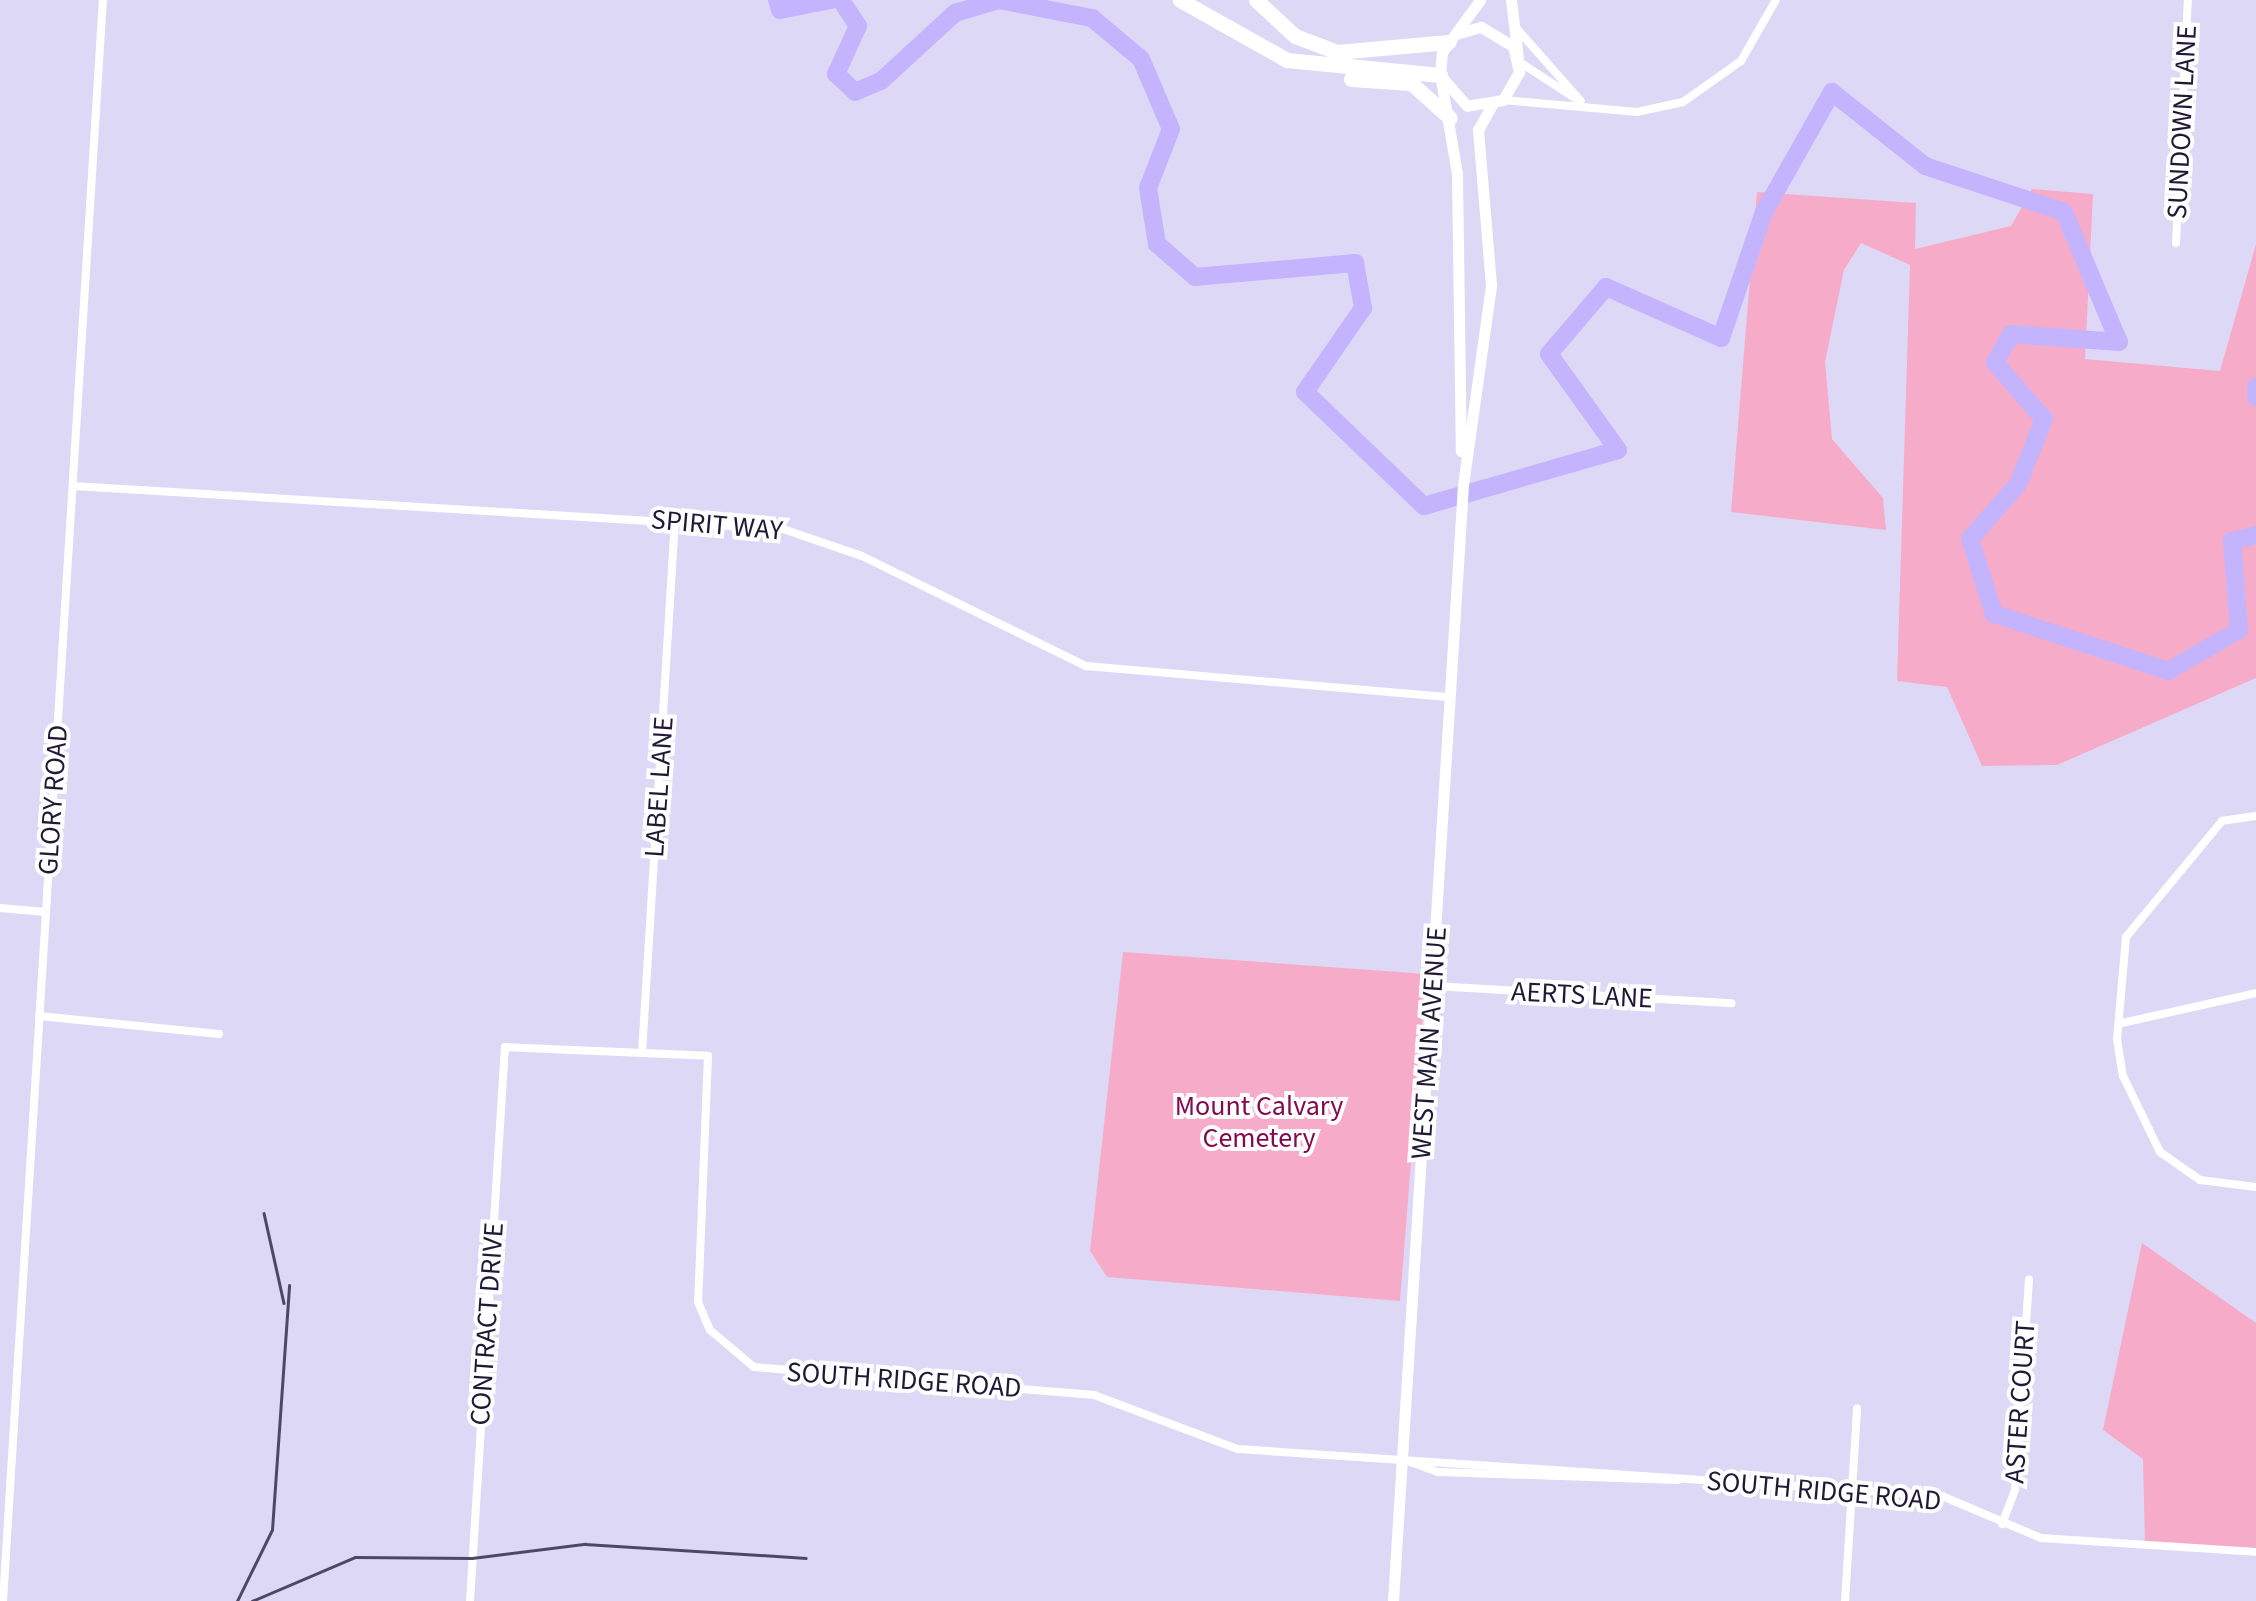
<!DOCTYPE html>
<html>
<head>
<meta charset="utf-8">
<style>
	body { margin:0 }
	#map { position:relative; width:2256px; height:1601px; overflow:hidden; background:#ded8f7; font-family:"Source Sans 3",sans-serif }
	div>[style] { position:absolute }
	.green>* { inset:0; background:#f6acc9 }
	.river>* { height:18px; margin:-9px; padding:0 9px; transform-origin:9px; border-radius:9px; background:#c4b4fd }
	.street>* { height:8px; margin:-4px; padding:0 4px; transform-origin:4px; border-radius:4px; background:#fff }
	.secondary>* { height:11px; margin:-5.5px; padding:0 5.5px; transform-origin:5.5px; border-radius:5.5px; background:#fff }
	.highway>* { height:15px; margin:-7.5px; padding:0 7.5px; transform-origin:7.5px; border-radius:7.5px; background:#fff }
	.rail>* { height:2.5px; margin:-1.25px; padding:0 1.25px; transform-origin:1.25px; border-radius:1.25px; background:#4f4865 }
	span { translate:-50% -50%; white-space:nowrap; text-align:center; line-height:1.15; -webkit-text-stroke:8px #fefefe; paint-order:stroke }
	.street-label { font-size:28px; color:#201935 }
	.park-label { font-size:28px; color:#830a4e }
</style>
</head>
<body>
<div id="map">
	<div class="green">
		<div style="clip-path:polygon(2032px 189px,2093px 194px,2085px 359px,2220px 371px,2256px 244px,2256px 678px,2057px 765px,1982px 766px,1947px 687px,1897px 681px,1910px 265px,1861px 243px,1844px 270px,1825px 362px,1832px 439px,1883px 498px,1886px 530px,1731px 512px,1757px 192px,1916px 203px,1915px 249px,2011px 226px)"></div>
		<div style="clip-path:polygon(1123px 952px,1426px 974px,1400px 1301px,1107px 1277px,1090px 1251px)"></div>
		<div style="clip-path:polygon(2142px 1243px,2256px 1323px,2256px 1548px,2145px 1544px,2143px 1459px,2103px 1430px)"></div>
	</div>
	<div class="river">
		<div style="left:777px;top:0;width:10px;rotate:73deg"></div>
		<div style="left:780px;top:10px;width:52px;rotate:-11.1deg"></div>
		<div style="left:841px;top:0;width:31px;rotate:57deg"></div>
		<div style="left:858px;top:26px;width:53px;rotate:114.6deg"></div>
		<div style="left:836px;top:74px;width:26px;rotate:43deg"></div>
		<div style="left:855px;top:92px;width:28px;rotate:-23deg"></div>
		<div style="left:881px;top:81px;width:100px;rotate:-42.6deg"></div>
		<div style="left:955px;top:13px;width:46px;rotate:-16.5deg"></div>
		<div style="left:999px;top:0;width:95px;rotate:11deg"></div>
		<div style="left:1092px;top:18px;width:64px;rotate:39.9deg"></div>
		<div style="left:1141px;top:59px;width:76px;rotate:66.8deg"></div>
		<div style="left:1171px;top:129px;width:63px;rotate:111.3deg"></div>
		<div style="left:1148px;top:188px;width:57px;rotate:80.9deg"></div>
		<div style="left:1157px;top:244px;width:50px;rotate:41deg"></div>
		<div style="left:1195px;top:277px;width:161px;rotate:-5deg"></div>
		<div style="left:1355px;top:263px;width:46px;rotate:79.9deg"></div>
		<div style="left:1363px;top:308px;width:102px;rotate:124.6deg"></div>
		<div style="left:1305px;top:392px;width:165px;rotate:43.8deg"></div>
		<div style="left:1424px;top:506px;width:202px;rotate:-16.1deg"></div>
		<div style="left:1618px;top:450px;width:118px;rotate:-125.7deg"></div>
		<div style="left:1549px;top:354px;width:88px;rotate:-49.6deg"></div>
		<div style="left:1606px;top:287px;width:126px;rotate:23.9deg"></div>
		<div style="left:1721px;top:338px;width:133px;rotate:-71.2deg"></div>
		<div style="left:1764px;top:212px;width:138px;rotate:-60.5deg"></div>
		<div style="left:1832px;top:92px;width:119px;rotate:38.5deg"></div>
		<div style="left:1925px;top:166px;width:146px;rotate:18.3deg"></div>
		<div style="left:2064px;top:212px;width:141px;rotate:67.1deg"></div>
		<div style="left:2119px;top:342px;width:108px;rotate:-175.8deg"></div>
		<div style="left:2011px;top:334px;width:33px;rotate:119deg"></div>
		<div style="left:1995px;top:363px;width:74px;rotate:48.8deg"></div>
		<div style="left:2044px;top:419px;width:70px;rotate:111.8deg"></div>
		<div style="left:2018px;top:484px;width:73px;rotate:131.1deg"></div>
		<div style="left:1970px;top:539px;width:79px;rotate:72.3deg"></div>
		<div style="left:1994px;top:614px;width:183px;rotate:18.1deg"></div>
		<div style="left:2168px;top:671px;width:82px;rotate:-30deg"></div>
		<div style="left:2239px;top:630px;width:89px;rotate:-94.5deg"></div>
		<div style="left:2232px;top:541px;width:25px;rotate:-14deg"></div>
		<div style="left:2256px;top:387px;width:10px;rotate:90deg"></div>
	</div>
	<div class="street">
		<div style="left:1517px;top:29px;width:96px;rotate:48.4deg"></div>
		<div style="left:1518px;top:61px;width:68px;rotate:33deg"></div>
		<div style="left:1503px;top:100px;width:135px;rotate:5.1deg"></div>
		<div style="left:1637px;top:112px;width:47px;rotate:-12.3deg"></div>
		<div style="left:1683px;top:102px;width:71px;rotate:-35.3deg"></div>
		<div style="left:1741px;top:61px;width:70px;rotate:-60.2deg"></div>
		<div style="left:2176px;top:243px;width:243px;rotate:-87.2deg"></div>
		<div style="left:73px;top:486px;width:711px;rotate:3.47deg"></div>
		<div style="left:783px;top:529px;width:83px;rotate:18.9deg"></div>
		<div style="left:862px;top:556px;width:250px;rotate:26.2deg"></div>
		<div style="left:1086px;top:666px;width:365px;rotate:4.9deg"></div>
		<div style="left:2256px;top:816px;width:34px;rotate:172deg"></div>
		<div style="left:2222px;top:821px;width:151px;rotate:129.6deg"></div>
		<div style="left:2126px;top:937px;width:102px;rotate:95deg"></div>
		<div style="left:2117px;top:1039px;width:37px;rotate:81deg"></div>
		<div style="left:2123px;top:1076px;width:85px;rotate:64deg"></div>
		<div style="left:2160px;top:1152px;width:49px;rotate:35deg"></div>
		<div style="left:2200px;top:1180px;width:56px;rotate:7.1deg"></div>
		<div style="left:0;top:908px;width:46px;rotate:5deg"></div>
		<div style="left:1433px;top:986px;width:299px;rotate:3.3deg"></div>
		<div style="left:39px;top:1016px;width:181px;rotate:5.7deg"></div>
		<div style="left:2122px;top:1023px;width:137px;rotate:-12.6deg"></div>
		<div style="left:642px;top:1053px;width:534px;rotate:-86.46deg"></div>
		<div style="left:1405px;top:1460px;width:35px;rotate:20deg"></div>
		<div style="left:1438px;top:1472px;width:240px;rotate:1.9deg"></div>
		<div style="left:2002px;top:1524px;width:36px;rotate:-69deg"></div>
		<div style="left:2015px;top:1490px;width:211px;rotate:-86.2deg"></div>
		<div style="left:3px;top:1601px;width:1604px;rotate:-86.43deg"></div>
		<div style="left:470px;top:1601px;width:555px;rotate:-86.39deg"></div>
		<div style="left:505px;top:1047px;width:203px;rotate:2.5deg"></div>
		<div style="left:708px;top:1056px;width:246px;rotate:92.3deg"></div>
		<div style="left:698px;top:1302px;width:30px;rotate:67deg"></div>
		<div style="left:710px;top:1330px;width:57px;rotate:40.1deg"></div>
		<div style="left:754px;top:1367px;width:341px;rotate:4.7deg"></div>
		<div style="left:1094px;top:1395px;width:154px;rotate:20.6deg"></div>
		<div style="left:1238px;top:1449px;width:706px;rotate:3.82deg"></div>
		<div style="left:1942px;top:1496px;width:108px;rotate:23deg"></div>
		<div style="left:2041px;top:1538px;width:215px;rotate:3.7deg"></div>
		<div style="left:1845px;top:1601px;width:193px;rotate:-86.4deg"></div>
	</div>
	<div class="secondary">
		<div style="left:1511px;top:0;width:58px;rotate:83.1deg"></div>
		<div style="left:1456px;top:34px;width:26px;rotate:-16deg"></div>
		<div style="left:1481px;top:27px;width:37px;rotate:31deg"></div>
		<div style="left:1513px;top:46px;width:27px;rotate:77deg"></div>
		<div style="left:1519px;top:72px;width:32px;rotate:120deg"></div>
		<div style="left:1503px;top:100px;width:36px;rotate:171deg"></div>
		<div style="left:1467px;top:106px;width:41px;rotate:-131.1deg"></div>
		<div style="left:1440px;top:75px;width:23px;rotate:-85deg"></div>
		<div style="left:1442px;top:52px;width:64px;rotate:-53.8deg"></div>
		<div style="left:1441px;top:80px;width:95px;rotate:80.3deg"></div>
		<div style="left:1457px;top:174px;width:277px;rotate:89.2deg"></div>
		<div style="left:1393px;top:1601px;width:1118px;rotate:-86.41deg"></div>
		<div style="left:1463px;top:485px;width:202px;rotate:-82deg"></div>
		<div style="left:1491px;top:285px;width:156px;rotate:-94.8deg"></div>
		<div style="left:1478px;top:130px;width:29px;rotate:-61deg"></div>
	</div>
	<div class="highway">
		<div style="left:1180px;top:0;width:123px;rotate:29.3deg"></div>
		<div style="left:1287px;top:60px;width:154px;rotate:5.6deg"></div>
		<div style="left:1256px;top:0;width:53px;rotate:42.7deg"></div>
		<div style="left:1295px;top:36px;width:45px;rotate:20.9deg"></div>
		<div style="left:1337px;top:52px;width:112px;rotate:-5.1deg"></div>
		<div style="left:1351px;top:79px;width:60px;rotate:3.8deg"></div>
		<div style="left:1411px;top:83px;width:52px;rotate:41.9deg"></div>
	</div>
	<div class="rail">
		<div style="left:264px;top:1213px;width:92px;rotate:77.5deg"></div>
		<div style="left:237px;top:1601px;width:79px;rotate:-63.8deg"></div>
		<div style="left:272px;top:1530px;width:245px;rotate:-86deg"></div>
		<div style="left:252px;top:1601px;width:112px;rotate:-23.1deg"></div>
		<div style="left:355px;top:1557px;width:117px;rotate:0.5deg"></div>
		<div style="left:472px;top:1558px;width:114px;rotate:-7.1deg"></div>
		<div style="left:585px;top:1544px;width:221px;rotate:3.6deg"></div>
	</div>
	<div class="street-label">
		<span style="left:2182px;top:122px;rotate:-87deg">SUNDOWN LANE</span>
		<span style="left:717px;top:525px;rotate:5deg">SPIRIT WAY</span>
		<span style="left:659px;top:787px;rotate:-86deg">LABEL LANE</span>
		<span style="left:53px;top:800px;rotate:-86deg">GLORY ROAD</span>
		<span style="left:1582px;top:995px;rotate:3deg">AERTS LANE</span>
		<span style="left:1429px;top:1043px;rotate:-86deg">WEST MAIN AVENUE</span>
		<span style="left:487px;top:1324px;rotate:-86deg">CONTRACT DRIVE</span>
		<span style="left:904px;top:1380px;rotate:4deg">SOUTH RIDGE ROAD</span>
		<span style="left:2020px;top:1402px;rotate:-86deg">ASTER COURT</span>
		<span style="left:1824px;top:1491px;rotate:5deg">SOUTH RIDGE ROAD</span>
	</div>
	<div class="park-label">
		<span style="left:1259px;top:1122px">Mount Calvary<br>Cemetery</span>
	</div>
</div>
</body>
</html>
